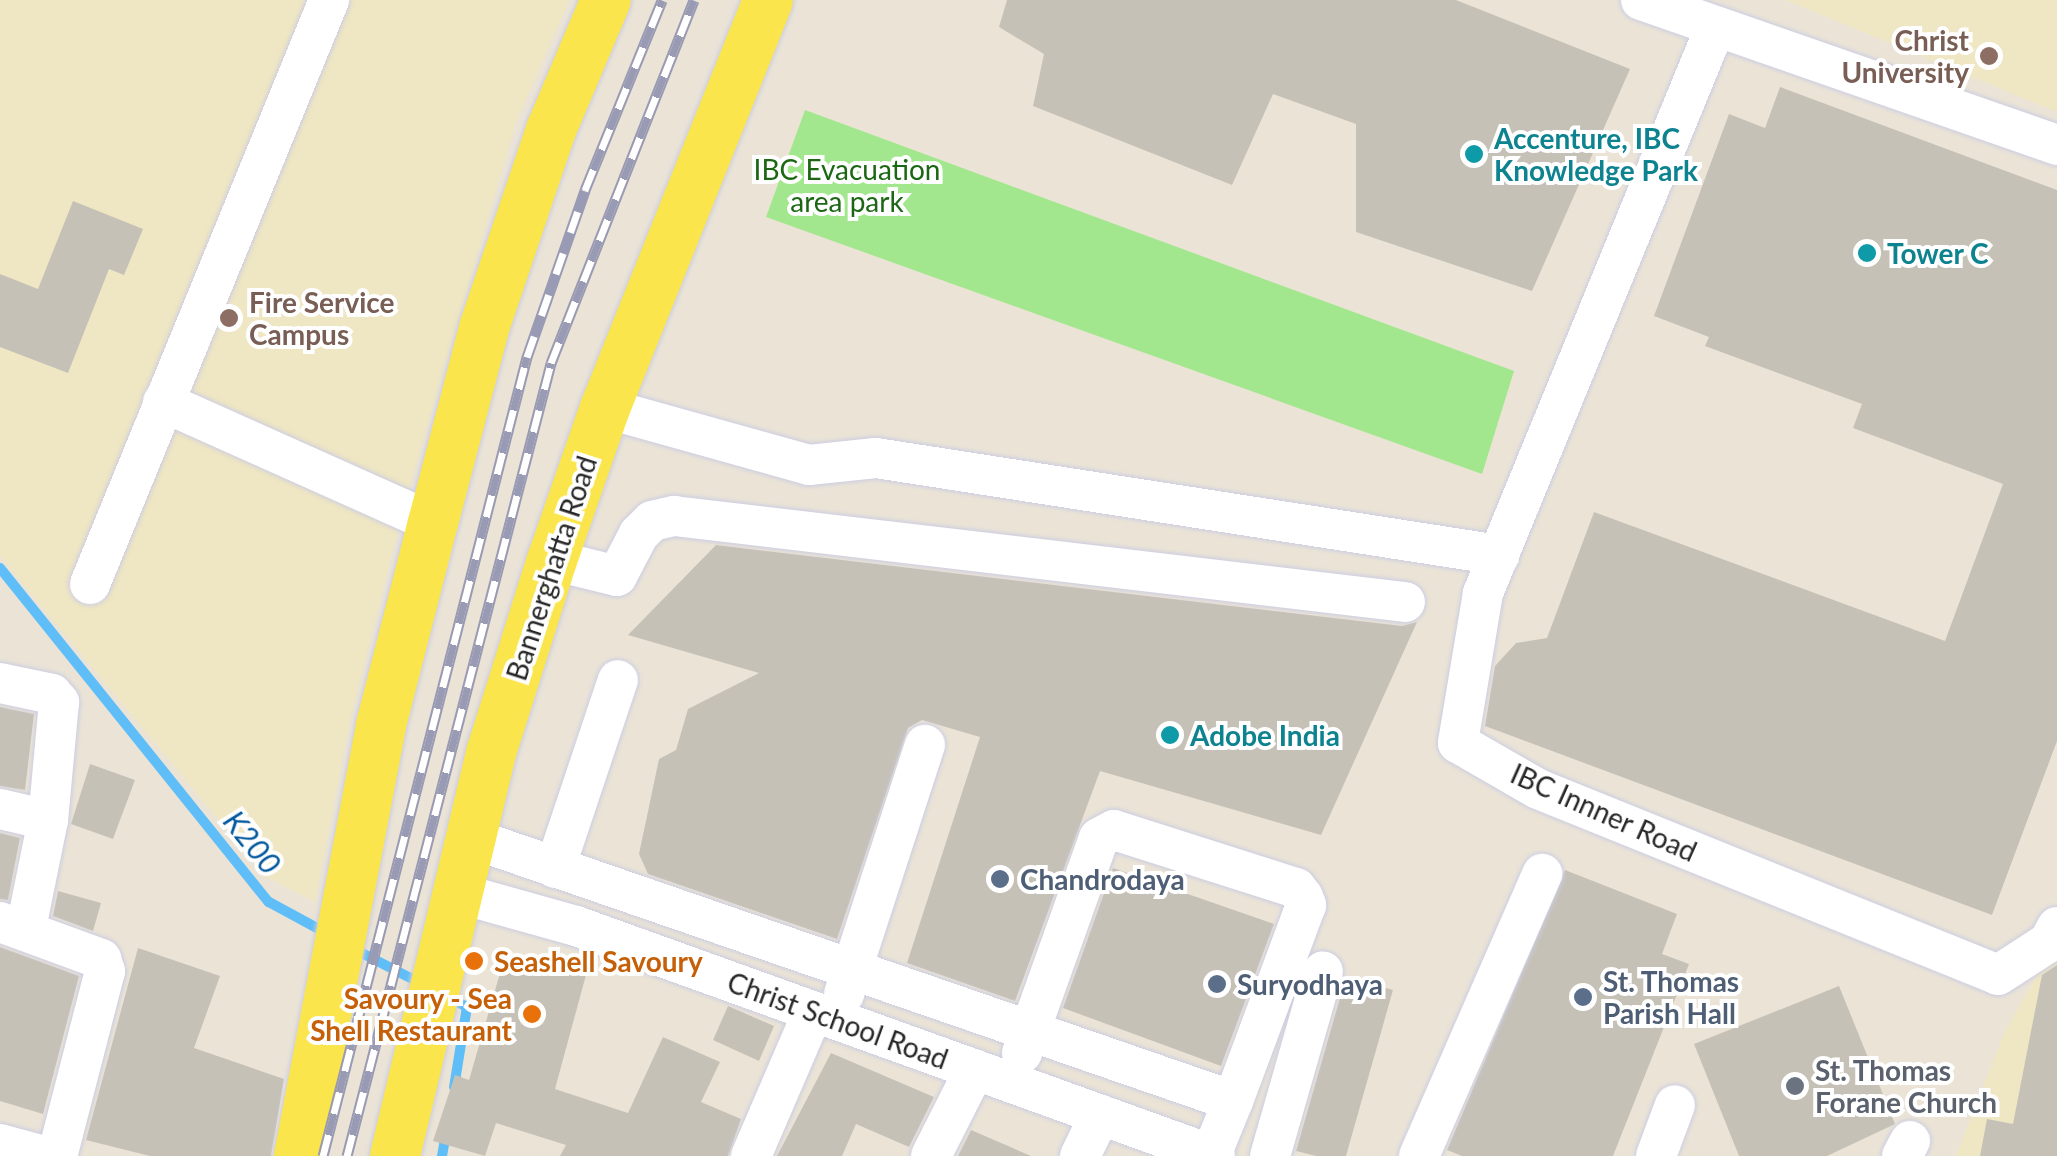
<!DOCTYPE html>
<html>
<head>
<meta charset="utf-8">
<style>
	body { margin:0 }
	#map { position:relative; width:2057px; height:1156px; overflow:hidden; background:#ebe4d6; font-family:Lato,sans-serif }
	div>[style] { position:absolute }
	.education>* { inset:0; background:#efe6c3 }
	.green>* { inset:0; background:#a2e78d }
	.stream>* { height:10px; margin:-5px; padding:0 5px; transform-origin:5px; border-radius:5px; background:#5fbef7 }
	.building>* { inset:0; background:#c6c1b7 }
	.roads { filter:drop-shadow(0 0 2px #cccde2) drop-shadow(0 0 2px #cccde2) }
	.minor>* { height:40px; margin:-20px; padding:0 20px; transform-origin:20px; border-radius:20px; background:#fff }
	.major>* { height:50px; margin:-25px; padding:0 25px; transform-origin:25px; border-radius:25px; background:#fbe54c }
	.rail>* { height:11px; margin-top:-5.5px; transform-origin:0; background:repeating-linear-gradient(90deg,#fff 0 22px,#999ab3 0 44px); box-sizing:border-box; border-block:2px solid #999ab3 }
	.dots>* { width:28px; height:28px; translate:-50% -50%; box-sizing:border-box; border:5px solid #fff; border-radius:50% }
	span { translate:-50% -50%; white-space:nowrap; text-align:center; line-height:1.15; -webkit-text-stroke:8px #fff; paint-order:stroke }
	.education-label { font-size:28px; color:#785e54; font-weight:700 }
	.right { translate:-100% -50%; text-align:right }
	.left { translate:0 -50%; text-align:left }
	.culture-label { font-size:28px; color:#0d838f; font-weight:700 }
	.park-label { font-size:28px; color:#1b6713 }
	.street-label { font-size:28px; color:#272727 }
	.service-label { font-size:28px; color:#4e5e75; font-weight:700 }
	.food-label { font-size:28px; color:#c56008; font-weight:700 }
	.worship-label { font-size:28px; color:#5b616d; font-weight:700 }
	.water-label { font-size:30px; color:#03589e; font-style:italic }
</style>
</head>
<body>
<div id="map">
	<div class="education">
		<div style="clip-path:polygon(0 0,569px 0,515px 125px,403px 510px,349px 725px,315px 902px,266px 877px,0 556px)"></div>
		<div style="clip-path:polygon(1786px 0,2057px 0,2057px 112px)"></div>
		<div style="clip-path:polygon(2057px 942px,2057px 1156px,1956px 1156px,2005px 1031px)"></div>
	</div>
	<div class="green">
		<div style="clip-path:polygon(805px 110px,1514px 371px,1482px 474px,766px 217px)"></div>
	</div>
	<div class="stream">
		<div style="left:0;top:568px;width:429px;rotate:51.2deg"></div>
		<div style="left:269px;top:902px;width:65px;rotate:28.5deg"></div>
		<div style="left:354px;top:949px;width:79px;rotate:27.2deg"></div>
		<div style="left:448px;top:997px;width:21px;rotate:28deg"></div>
		<div style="left:467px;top:1007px;width:81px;rotate:99.2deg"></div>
		<div style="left:442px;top:1156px;width:23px;rotate:-80deg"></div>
	</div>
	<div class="building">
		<div style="clip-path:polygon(1007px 0,1456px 0,1630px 69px,1532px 291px,1356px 232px,1356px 124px,1273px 94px,1232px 185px,1033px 106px,1044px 54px,999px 27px)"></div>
		<div style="clip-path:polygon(1780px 87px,2057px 190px,2057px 741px,1992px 915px,1485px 726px,1495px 666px,1516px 643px,1547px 638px,1594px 512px,1945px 641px,2003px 484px,1853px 428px,1862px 404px,1705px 346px,1709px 337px,1654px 316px,1729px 114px,1765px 128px)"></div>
		<div style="clip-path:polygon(73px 201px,143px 229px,124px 275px,109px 269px,68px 373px,0 347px,0 274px,38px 289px)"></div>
		<div style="clip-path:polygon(716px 545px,1402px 626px,1417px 622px,1321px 835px,1100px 771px,1015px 1001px,907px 963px,980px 737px,922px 720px,908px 728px,837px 939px,648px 874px,639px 854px,659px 759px,676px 750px,688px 709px,759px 673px,628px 635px)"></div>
		<div style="clip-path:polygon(0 707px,34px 714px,25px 790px,0 786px)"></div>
		<div style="clip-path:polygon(90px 764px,135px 780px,113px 839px,71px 824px)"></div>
		<div style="clip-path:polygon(0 833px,20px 838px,8px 900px,0 899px)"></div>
		<div style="clip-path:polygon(1113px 868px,1274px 924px,1221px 1066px,1063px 1008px)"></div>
		<div style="clip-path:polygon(1565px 870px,1677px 914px,1662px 954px,1689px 964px,1613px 1156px,1462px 1156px,1447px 1150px)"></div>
		<div style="clip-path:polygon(58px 891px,101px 903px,93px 931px,53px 916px)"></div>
		<div style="clip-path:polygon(0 947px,79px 976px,43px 1114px,0 1101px)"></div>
		<div style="clip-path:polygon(138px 948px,220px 976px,194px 1048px,284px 1079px,271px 1156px,150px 1156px,86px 1140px)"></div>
		<div style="clip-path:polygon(505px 956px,586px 975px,555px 1089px,628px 1113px,663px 1037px,720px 1062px,701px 1102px,741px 1119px,728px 1156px,560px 1156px,566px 1145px,496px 1123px,485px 1156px,433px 1141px,455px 1075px,469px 1080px)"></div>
		<div style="clip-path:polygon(2057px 965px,2057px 1156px,1980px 1156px,1987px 1119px,2013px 1124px,2042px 975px)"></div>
		<div style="clip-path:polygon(1346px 977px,1393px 990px,1346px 1156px,1316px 1156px,1296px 1151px)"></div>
		<div style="clip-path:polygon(1839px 986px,1895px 1124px,1827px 1156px,1739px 1156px,1694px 1044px)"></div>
		<div style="clip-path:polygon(728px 1006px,774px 1026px,759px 1061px,713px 1040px)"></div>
		<div style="clip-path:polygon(831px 1053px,934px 1097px,909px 1147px,856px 1124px,842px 1156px,777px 1156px)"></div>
		<div style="clip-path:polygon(971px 1130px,1031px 1156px,958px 1156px)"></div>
	</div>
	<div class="roads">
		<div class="minor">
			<div style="left:1641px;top:0;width:441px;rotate:19.2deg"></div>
			<div style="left:1715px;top:28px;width:611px;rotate:112.32deg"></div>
			<div style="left:1483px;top:593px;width:152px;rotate:99.5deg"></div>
			<div style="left:1458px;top:743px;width:92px;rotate:29.9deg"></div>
			<div style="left:1538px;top:789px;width:496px;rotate:22deg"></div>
			<div style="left:1998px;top:975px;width:61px;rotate:-32.9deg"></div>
			<div style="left:2049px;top:942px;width:17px;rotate:-62deg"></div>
			<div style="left:163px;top:402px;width:296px;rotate:24.1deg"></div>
			<div style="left:605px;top:408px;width:212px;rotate:15.6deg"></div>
			<div style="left:809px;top:465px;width:67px;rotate:-6deg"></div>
			<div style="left:876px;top:458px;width:631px;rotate:8.85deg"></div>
			<div style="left:552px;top:560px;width:67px;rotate:13.8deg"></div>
			<div style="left:617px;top:576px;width:47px;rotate:-62.4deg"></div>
			<div style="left:639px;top:534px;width:18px;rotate:-45deg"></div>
			<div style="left:652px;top:521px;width:23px;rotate:-13deg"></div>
			<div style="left:674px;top:516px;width:736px;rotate:6.71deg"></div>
			<div style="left:90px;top:584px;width:631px;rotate:-67.74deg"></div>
			<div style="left:0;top:683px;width:53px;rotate:11.9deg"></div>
			<div style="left:52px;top:694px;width:11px;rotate:49deg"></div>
			<div style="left:59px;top:702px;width:119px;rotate:95.3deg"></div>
			<div style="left:48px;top:820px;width:110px;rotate:101.5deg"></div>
			<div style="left:0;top:809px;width:49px;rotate:12.9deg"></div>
			<div style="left:471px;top:838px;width:806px;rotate:19.04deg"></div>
			<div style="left:1233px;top:1101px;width:58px;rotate:112.2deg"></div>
			<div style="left:555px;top:868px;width:198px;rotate:-71.5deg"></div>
			<div style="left:458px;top:893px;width:123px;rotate:15.6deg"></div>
			<div style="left:576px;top:926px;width:679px;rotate:19.8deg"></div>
			<div style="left:0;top:922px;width:108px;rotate:20.1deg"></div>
			<div style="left:101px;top:959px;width:13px;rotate:72deg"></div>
			<div style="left:105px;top:971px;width:191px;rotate:104.5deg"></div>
			<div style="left:844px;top:994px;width:262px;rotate:-72deg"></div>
			<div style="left:1022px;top:1053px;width:228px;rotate:-70.3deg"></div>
			<div style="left:1099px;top:838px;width:17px;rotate:-28deg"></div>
			<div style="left:1114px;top:830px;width:191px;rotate:17.7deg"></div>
			<div style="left:1296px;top:888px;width:11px;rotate:52deg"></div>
			<div style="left:1303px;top:897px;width:9px;rotate:69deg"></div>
			<div style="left:1306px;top:905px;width:209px;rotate:110.4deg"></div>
			<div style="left:0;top:1144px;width:46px;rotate:15.3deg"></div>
			<div style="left:751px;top:1156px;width:157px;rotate:-66.7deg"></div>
			<div style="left:931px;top:1156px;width:97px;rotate:-63.2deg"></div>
			<div style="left:1080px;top:1156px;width:46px;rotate:-64deg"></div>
			<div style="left:1270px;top:1156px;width:192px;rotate:-74deg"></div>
			<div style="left:1419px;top:1156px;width:308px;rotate:-66.4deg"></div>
			<div style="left:1656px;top:1156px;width:54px;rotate:-69.6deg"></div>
			<div style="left:1902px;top:1156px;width:17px;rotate:-62deg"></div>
		</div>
		<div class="major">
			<div style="left:299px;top:1156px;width:439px;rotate:-79.2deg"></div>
			<div style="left:381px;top:725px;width:209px;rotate:-75.6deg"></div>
			<div style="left:433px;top:523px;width:202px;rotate:-75.3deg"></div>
			<div style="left:484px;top:328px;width:209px;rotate:-71.3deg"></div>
			<div style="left:551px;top:130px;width:141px;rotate:-67.1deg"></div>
			<div style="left:395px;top:1156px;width:414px;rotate:-76.6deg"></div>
			<div style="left:491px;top:753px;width:202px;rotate:-72.5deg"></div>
			<div style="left:552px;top:560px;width:161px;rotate:-70.8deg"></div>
			<div style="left:605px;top:408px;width:439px;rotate:-68.2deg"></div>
		</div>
	</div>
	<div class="rail">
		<div style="left:323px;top:1156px;width:825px;rotate:-75.68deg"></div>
		<div style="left:527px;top:357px;width:177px;rotate:-70.8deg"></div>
		<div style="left:585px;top:190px;width:205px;rotate:-67.9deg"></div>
		<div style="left:347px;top:1156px;width:819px;rotate:-75.57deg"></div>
		<div style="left:551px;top:363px;width:390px;rotate:-68.5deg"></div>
	</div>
	<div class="dots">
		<div style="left:1989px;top:56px;background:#8d6e63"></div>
		<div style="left:1474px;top:154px;background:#0f9aa8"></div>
		<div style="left:1867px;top:253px;background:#0f9aa8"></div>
		<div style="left:229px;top:318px;background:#8d6e63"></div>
		<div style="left:1170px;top:735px;background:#0f9aa8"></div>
		<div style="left:1000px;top:879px;background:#5c6f8a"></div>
		<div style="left:474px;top:961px;background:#e8710a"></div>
		<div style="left:1217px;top:984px;background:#5c6f8a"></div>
		<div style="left:1583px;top:997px;background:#5c6f8a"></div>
		<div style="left:532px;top:1014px;background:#e8710a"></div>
		<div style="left:1795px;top:1086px;background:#6b7280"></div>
	</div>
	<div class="education-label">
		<span class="right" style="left:1969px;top:56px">Christ<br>University</span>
		<span class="left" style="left:249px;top:318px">Fire Service<br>Campus</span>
	</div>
	<div class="culture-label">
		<span class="left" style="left:1494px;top:154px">Accenture, IBC<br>Knowledge Park</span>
		<span class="left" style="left:1887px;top:253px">Tower C</span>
		<span class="left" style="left:1190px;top:735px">Adobe India</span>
	</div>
	<div class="park-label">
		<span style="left:847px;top:185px">IBC Evacuation<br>area park</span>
	</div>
	<div class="street-label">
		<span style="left:551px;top:568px;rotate:-72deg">Bannerghatta Road</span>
		<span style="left:1604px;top:812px;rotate:24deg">IBC Innner Road</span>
		<span style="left:838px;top:1020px;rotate:20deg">Christ School Road</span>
	</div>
	<div class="service-label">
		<span class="left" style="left:1020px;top:879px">Chandrodaya</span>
		<span class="left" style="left:1603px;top:997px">St. Thomas<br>Parish Hall</span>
		<span class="left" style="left:1237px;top:984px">Suryodhaya</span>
	</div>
	<div class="food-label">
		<span class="left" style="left:494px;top:961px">Seashell Savoury</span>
		<span class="right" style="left:512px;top:1014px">Savoury - Sea<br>Shell Restaurant</span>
	</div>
	<div class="worship-label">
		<span class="left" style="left:1815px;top:1086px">St. Thomas<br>Forane Church</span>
	</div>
	<div class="water-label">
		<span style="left:253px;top:842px;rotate:51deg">K200</span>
	</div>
</div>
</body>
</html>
